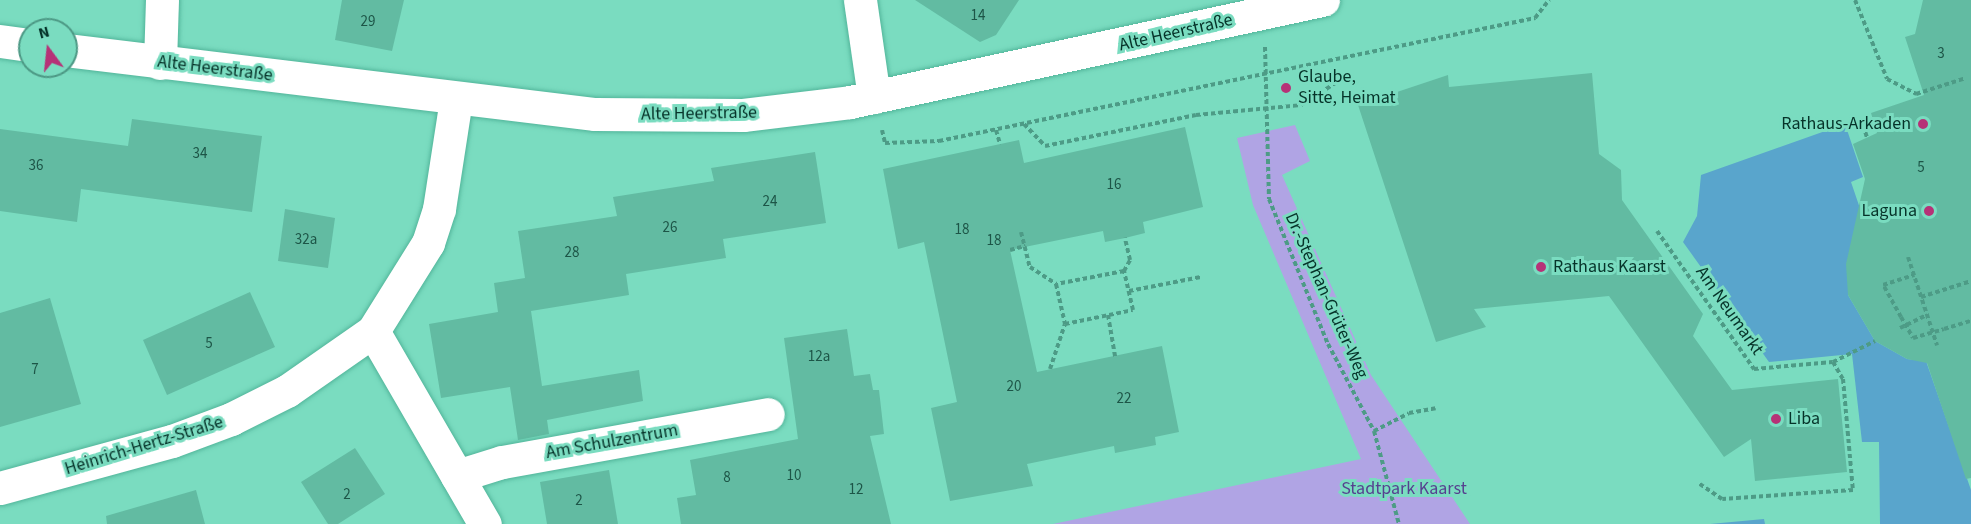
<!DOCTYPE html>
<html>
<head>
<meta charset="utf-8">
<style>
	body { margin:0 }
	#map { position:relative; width:1971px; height:524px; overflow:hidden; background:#7adcc0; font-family:"Source Sans 3",sans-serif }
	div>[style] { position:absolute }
	.green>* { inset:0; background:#b0a4e4 }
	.water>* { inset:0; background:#59a5cc }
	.building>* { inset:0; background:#62bba2 }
	.path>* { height:4px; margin-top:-2px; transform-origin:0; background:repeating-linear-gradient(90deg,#4d9b86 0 4.5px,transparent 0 7.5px) }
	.roads { filter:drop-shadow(0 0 2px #52b59a) drop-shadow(0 0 2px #52b59a) }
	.minor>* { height:33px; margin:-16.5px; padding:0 16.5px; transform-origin:16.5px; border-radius:16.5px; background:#fff }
	.path-bridge>* { height:4px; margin-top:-2px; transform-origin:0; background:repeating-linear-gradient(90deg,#4d9b86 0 4.5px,transparent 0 7.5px) }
	.dots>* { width:16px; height:16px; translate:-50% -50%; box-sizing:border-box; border:3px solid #7adcc0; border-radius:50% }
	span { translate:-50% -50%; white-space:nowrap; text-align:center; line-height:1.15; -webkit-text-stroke:6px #7adcc0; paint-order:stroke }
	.number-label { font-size:15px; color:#1d5547 }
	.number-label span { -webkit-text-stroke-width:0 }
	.street-label { font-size:18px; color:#063329 }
	.poi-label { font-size:18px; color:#063329 }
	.left { translate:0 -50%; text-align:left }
	.right { translate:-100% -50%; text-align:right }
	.park-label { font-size:18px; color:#56418f }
	.north { position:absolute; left:18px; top:18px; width:60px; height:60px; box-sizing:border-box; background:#7adcc0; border:2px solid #4c9884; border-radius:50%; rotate:345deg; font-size:16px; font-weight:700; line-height:24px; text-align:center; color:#063329 }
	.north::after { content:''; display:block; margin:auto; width:21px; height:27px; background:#b63277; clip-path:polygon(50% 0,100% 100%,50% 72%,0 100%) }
</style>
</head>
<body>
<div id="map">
	<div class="green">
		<div style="clip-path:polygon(1295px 125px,1310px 161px,1282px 175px,1371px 375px,1470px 524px,1053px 524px,1361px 459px,1253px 205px,1237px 138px)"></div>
	</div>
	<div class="water">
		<div style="clip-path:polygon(1845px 124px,1863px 177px,1851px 182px,1880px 267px,1851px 244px,1848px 295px,1875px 341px,1907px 359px,1926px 361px,1971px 490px,1971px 524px,1880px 524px,1879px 442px,1862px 442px,1852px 354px,1769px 362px,1683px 242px,1697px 216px,1701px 175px)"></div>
		<div style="clip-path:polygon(1764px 519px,1765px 524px,1710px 524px)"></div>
	</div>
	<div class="building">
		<div style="clip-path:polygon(342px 0,404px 0,392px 51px,335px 40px)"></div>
		<div style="clip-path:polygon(915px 0,1019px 0,996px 35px,980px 42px)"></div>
		<div style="clip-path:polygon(1923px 0,1971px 0,1971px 478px,1966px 479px,1927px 363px,1907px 359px,1875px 341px,1848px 295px,1846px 264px,1865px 179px,1853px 144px,1877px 133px,1871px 113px,1924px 95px,1905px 37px,1915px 34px)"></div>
		<div style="clip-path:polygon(1592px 73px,1599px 154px,1621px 170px,1622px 200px,1703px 314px,1693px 336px,1732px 390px,1838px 379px,1847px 472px,1755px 481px,1751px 439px,1724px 457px,1609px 296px,1474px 309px,1486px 327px,1436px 342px,1358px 105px,1448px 75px,1449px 87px)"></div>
		<div style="clip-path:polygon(132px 119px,262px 136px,252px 212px,81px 189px,77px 222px,0 211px,0 129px,128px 146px)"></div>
		<div style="clip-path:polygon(1185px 127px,1203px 207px,1143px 222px,1145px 233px,1125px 238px,1105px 242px,1103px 231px,1010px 250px,1037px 372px,1162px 346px,1179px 432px,1155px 437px,1156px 445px,1115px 453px,1114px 446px,1027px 464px,1033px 486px,950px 501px,931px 408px,957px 402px,924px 242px,898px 249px,883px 169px,1019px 140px,1024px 163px)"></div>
		<div style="clip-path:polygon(815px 152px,826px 223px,723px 239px,726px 258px,626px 274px,629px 295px,531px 311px,542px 386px,639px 370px,643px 401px,547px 420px,549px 434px,518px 440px,510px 387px,441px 398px,429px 324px,498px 312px,494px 283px,525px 278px,518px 231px,617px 216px,613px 197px,714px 181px,711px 168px)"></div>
		<div style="clip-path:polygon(285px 209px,335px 218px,328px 268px,278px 261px)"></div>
		<div style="clip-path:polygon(250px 292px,275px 347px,167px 395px,143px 340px)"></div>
		<div style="clip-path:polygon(50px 298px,81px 404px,0 427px,0 313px)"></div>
		<div style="clip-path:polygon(847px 329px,854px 376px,870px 374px,873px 390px,879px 390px,884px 434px,870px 436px,891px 524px,681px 524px,677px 498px,696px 495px,690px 460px,798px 439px,784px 338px)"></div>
		<div style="clip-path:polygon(355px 448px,385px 494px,338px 524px,328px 524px,301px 482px)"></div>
		<div style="clip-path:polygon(609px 470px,618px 524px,547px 524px,540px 482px)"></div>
		<div style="clip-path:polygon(196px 490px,205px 524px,107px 524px,106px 516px)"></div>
	</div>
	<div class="path">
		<div style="left:1855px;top:0;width:85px;rotate:67.9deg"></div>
		<div style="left:1887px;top:79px;width:33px;rotate:27deg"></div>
		<div style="left:1916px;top:94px;width:52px;rotate:-17.7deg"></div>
		<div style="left:1265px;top:47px;width:152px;rotate:88.5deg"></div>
		<div style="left:1269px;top:199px;width:157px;rotate:67.9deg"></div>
		<div style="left:1328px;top:344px;width:98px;rotate:62.1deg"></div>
		<div style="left:1374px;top:431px;width:96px;rotate:75deg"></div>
		<div style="left:1861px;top:118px;width:21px;rotate:73deg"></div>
		<div style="left:1024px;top:124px;width:30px;rotate:46deg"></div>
		<div style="left:1045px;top:146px;width:154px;rotate:-11.6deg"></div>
		<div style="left:1196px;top:115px;width:105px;rotate:-5.4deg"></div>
		<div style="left:1301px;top:105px;width:43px;rotate:-32.6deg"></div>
		<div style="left:882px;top:130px;width:13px;rotate:77deg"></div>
		<div style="left:885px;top:143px;width:54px;rotate:-2.1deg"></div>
		<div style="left:939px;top:141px;width:609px;rotate:-11.66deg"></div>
		<div style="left:1535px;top:18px;width:23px;rotate:-52deg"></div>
		<div style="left:996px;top:130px;width:15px;rotate:74deg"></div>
		<div style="left:1657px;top:231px;width:169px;rotate:54.9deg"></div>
		<div style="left:1754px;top:369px;width:79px;rotate:-5.1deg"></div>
		<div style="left:1833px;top:362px;width:20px;rotate:60deg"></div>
		<div style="left:1843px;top:379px;width:111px;rotate:84.9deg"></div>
		<div style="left:1853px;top:490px;width:131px;rotate:176.1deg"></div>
		<div style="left:1722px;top:499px;width:27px;rotate:-146deg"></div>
		<div style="left:1021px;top:232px;width:36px;rotate:76deg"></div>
		<div style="left:1030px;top:267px;width:31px;rotate:33deg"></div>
		<div style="left:1056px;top:284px;width:41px;rotate:77.3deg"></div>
		<div style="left:1065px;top:324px;width:69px;rotate:-11.6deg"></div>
		<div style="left:1133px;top:310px;width:40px;rotate:-103deg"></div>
		<div style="left:1124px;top:271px;width:69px;rotate:169.2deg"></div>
		<div style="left:1010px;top:250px;width:16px;rotate:-15deg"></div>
		<div style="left:1908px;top:257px;width:93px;rotate:71.8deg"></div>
		<div style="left:1124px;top:271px;width:13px;rotate:-61deg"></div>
		<div style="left:1130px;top:260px;width:23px;rotate:-103deg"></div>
		<div style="left:1129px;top:291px;width:73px;rotate:-11deg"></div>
		<div style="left:1921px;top:297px;width:52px;rotate:-17.7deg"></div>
		<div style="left:1108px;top:315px;width:42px;rotate:80.3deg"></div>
		<div style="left:1901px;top:317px;width:37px;rotate:-119deg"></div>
		<div style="left:1883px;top:285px;width:33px;rotate:-18deg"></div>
		<div style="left:1900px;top:328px;width:30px;rotate:-26deg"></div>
		<div style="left:1944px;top:329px;width:28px;rotate:-17deg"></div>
		<div style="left:1833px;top:362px;width:47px;rotate:-26.6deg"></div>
		<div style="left:1050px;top:369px;width:47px;rotate:-71.6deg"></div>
		<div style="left:1374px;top:431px;width:39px;rotate:-27deg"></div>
		<div style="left:1409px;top:413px;width:27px;rotate:-10deg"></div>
	</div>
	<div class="roads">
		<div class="minor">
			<div style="left:860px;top:0;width:98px;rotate:81.8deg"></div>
			<div style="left:0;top:41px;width:30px;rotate:8deg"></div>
			<div style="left:66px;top:50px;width:533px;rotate:6.9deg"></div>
			<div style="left:595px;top:114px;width:148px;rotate:0.4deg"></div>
			<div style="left:743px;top:115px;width:108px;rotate:-6.9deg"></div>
			<div style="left:850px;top:102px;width:484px;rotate:-12.2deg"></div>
			<div style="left:160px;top:63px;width:63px;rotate:-88.2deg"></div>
			<div style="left:373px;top:331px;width:223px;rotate:59.9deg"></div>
			<div style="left:457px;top:476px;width:47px;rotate:-17.3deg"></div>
			<div style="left:502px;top:462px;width:270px;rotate:-10.2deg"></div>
			<div style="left:0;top:488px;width:178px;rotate:-15.3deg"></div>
			<div style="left:172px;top:441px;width:63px;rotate:-20.4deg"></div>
			<div style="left:231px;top:419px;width:63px;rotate:-26.6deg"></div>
			<div style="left:287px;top:391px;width:105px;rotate:-34.9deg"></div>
			<div style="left:373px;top:331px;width:104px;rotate:-58deg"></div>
			<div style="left:428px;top:243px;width:36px;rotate:-72deg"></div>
			<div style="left:439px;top:209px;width:111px;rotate:-81.2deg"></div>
		</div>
	</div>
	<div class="path-bridge">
		<div style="left:1901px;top:317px;width:24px;rotate:60deg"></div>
		<div style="left:1913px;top:338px;width:32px;rotate:-16deg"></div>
	</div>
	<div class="dots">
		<div style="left:1286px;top:88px;background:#b63277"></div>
		<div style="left:1923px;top:124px;background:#b63277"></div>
		<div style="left:1929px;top:211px;background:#b63277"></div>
		<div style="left:1541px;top:267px;background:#b63277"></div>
		<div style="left:1776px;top:419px;background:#b63277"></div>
	</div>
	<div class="number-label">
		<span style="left:978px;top:16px">14</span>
		<span style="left:368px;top:22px">29</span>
		<span style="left:1941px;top:54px">3</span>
		<span style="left:200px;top:154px">34</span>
		<span style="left:36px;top:166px">36</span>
		<span style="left:1921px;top:168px">5</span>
		<span style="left:1114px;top:185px">16</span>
		<span style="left:770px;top:202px">24</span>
		<span style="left:670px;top:228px">26</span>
		<span style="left:962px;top:230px">18</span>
		<span style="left:306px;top:240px">32a</span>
		<span style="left:994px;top:241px">18</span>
		<span style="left:572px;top:253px">28</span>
		<span style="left:209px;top:344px">5</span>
		<span style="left:819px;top:357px">12a</span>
		<span style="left:35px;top:370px">7</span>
		<span style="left:1014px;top:387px">20</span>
		<span style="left:1124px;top:399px">22</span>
		<span style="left:794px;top:476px">10</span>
		<span style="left:727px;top:478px">8</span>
		<span style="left:856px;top:490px">12</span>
		<span style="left:347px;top:495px">2</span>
		<span style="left:579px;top:501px">2</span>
	</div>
	<div class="street-label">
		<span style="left:1176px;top:33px;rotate:-13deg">Alte Heerstraße</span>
		<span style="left:215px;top:69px;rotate:7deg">Alte Heerstraße</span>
		<span style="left:699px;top:114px;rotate:-1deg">Alte Heerstraße</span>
		<span style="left:1326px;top:296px;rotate:66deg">Dr.-Stephan-Grüter-Weg</span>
		<span style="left:1729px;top:311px;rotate:55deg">Am Neumarkt</span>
		<span style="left:612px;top:442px;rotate:-10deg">Am Schulzentrum</span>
		<span style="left:144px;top:446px;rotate:-17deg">Heinrich-Hertz-Straße</span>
	</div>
	<div class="poi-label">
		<span class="left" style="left:1298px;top:88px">Glaube,<br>Sitte, Heimat</span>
		<span class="right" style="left:1911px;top:124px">Rathaus-Arkaden</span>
		<span class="right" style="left:1917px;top:211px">Laguna</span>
		<span class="left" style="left:1553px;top:267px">Rathaus Kaarst</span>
		<span class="left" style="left:1788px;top:419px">Liba</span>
	</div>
	<div class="park-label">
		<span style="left:1404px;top:489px">Stadtpark Kaarst</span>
	</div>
	<div class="north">N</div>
</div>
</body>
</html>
